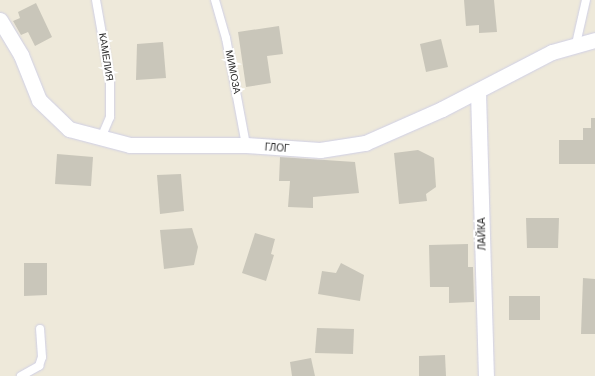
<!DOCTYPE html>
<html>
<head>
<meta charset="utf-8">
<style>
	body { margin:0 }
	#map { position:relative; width:595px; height:376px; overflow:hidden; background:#eee9da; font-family:"Work Sans",sans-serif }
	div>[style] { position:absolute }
	.building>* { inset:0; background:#c9c6ba }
	.roads { filter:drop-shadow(0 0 1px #cfcfe5) drop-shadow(0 0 1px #cfcfe5) }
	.lane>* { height:8px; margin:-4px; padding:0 4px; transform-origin:4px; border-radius:4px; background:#fff }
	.street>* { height:15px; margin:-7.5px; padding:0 7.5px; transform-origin:7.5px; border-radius:7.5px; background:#fff }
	span { translate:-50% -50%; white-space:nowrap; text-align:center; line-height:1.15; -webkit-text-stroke:4px #fff; paint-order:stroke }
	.street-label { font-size:10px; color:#2a2a2a }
</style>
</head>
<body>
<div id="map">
	<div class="building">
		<div style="clip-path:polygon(464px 0,494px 0,497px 32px,479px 33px,479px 25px,466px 26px)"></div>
		<div style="clip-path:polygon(36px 3px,52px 37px,35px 46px,28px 32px,21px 35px,13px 21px,20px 18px,18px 12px)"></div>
		<div style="clip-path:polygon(279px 26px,283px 54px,267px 56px,271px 83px,246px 87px,238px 32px)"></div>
		<div style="clip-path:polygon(441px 39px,448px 67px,426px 72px,420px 44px)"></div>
		<div style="clip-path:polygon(163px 42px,166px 78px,136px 80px,137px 44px)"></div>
		<div style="clip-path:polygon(591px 118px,595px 118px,595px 164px,559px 164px,559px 140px,583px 140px,583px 128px,591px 128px)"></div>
		<div style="clip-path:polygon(418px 150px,434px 158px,436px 187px,426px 194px,427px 201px,399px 204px,394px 153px)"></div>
		<div style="clip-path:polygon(57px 154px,93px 157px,91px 186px,55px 184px)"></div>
		<div style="clip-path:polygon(280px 157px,355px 162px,359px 193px,313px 197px,313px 208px,288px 207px,290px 181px,279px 181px)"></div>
		<div style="clip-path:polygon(181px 174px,184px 211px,160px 214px,157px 175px)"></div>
		<div style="clip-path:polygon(526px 218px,559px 218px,558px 248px,527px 248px)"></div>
		<div style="clip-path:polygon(192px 228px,198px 247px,194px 265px,164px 269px,160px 230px)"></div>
		<div style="clip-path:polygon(255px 233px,275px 239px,271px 254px,274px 255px,266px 281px,242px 273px)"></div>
		<div style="clip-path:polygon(468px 244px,468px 267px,473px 267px,474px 302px,449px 303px,449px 287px,430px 287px,429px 245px)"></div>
		<div style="clip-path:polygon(24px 263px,47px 263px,47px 295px,24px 296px)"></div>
		<div style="clip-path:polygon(341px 263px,364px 275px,360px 301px,318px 294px,322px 271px,336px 273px)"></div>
		<div style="clip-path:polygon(583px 278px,595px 279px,595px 334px,581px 334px)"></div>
		<div style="clip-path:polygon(509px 296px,540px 296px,540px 320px,509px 320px)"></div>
		<div style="clip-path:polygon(317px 328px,354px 329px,353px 354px,315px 353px)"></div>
		<div style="clip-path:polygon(445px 355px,446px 376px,419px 376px,419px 356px)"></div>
		<div style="clip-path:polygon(311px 358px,315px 376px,292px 376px,290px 362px)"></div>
	</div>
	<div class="roads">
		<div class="lane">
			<div style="left:96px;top:0;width:80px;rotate:80deg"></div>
			<div style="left:110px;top:79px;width:38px;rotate:90deg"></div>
			<div style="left:110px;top:117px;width:23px;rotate:113deg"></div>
			<div style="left:215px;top:0;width:40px;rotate:74deg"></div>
			<div style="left:226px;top:38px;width:109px;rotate:79.4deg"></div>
			<div style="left:576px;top:44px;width:45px;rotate:-77.2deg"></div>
			<div style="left:21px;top:376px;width:21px;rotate:-29deg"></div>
			<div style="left:39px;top:366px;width:9px;rotate:-72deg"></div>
			<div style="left:42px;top:357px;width:28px;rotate:-94deg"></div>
		</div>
		<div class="street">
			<div style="left:0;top:20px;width:41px;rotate:59deg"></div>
			<div style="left:21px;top:55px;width:48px;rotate:68.2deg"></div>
			<div style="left:39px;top:100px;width:42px;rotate:44deg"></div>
			<div style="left:69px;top:129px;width:63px;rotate:14.7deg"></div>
			<div style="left:130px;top:145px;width:116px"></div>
			<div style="left:246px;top:145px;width:74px;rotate:3.9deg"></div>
			<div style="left:320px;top:150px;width:46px;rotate:-8.8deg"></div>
			<div style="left:365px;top:143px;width:84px;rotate:-23.8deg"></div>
			<div style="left:442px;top:109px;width:124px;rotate:-27.4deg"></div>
			<div style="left:552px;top:52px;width:45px;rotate:-15.6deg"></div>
			<div style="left:478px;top:92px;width:284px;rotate:88.4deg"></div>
		</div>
	</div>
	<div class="street-label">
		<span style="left:106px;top:57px;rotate:81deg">КАМЕЛИЯ</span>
		<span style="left:233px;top:72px;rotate:79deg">МИМОЗА</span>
		<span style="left:277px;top:148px;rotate:4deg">ГЛОГ</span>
		<span style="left:482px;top:234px;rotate:-91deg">ЛАЙКА</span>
	</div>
</div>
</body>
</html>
